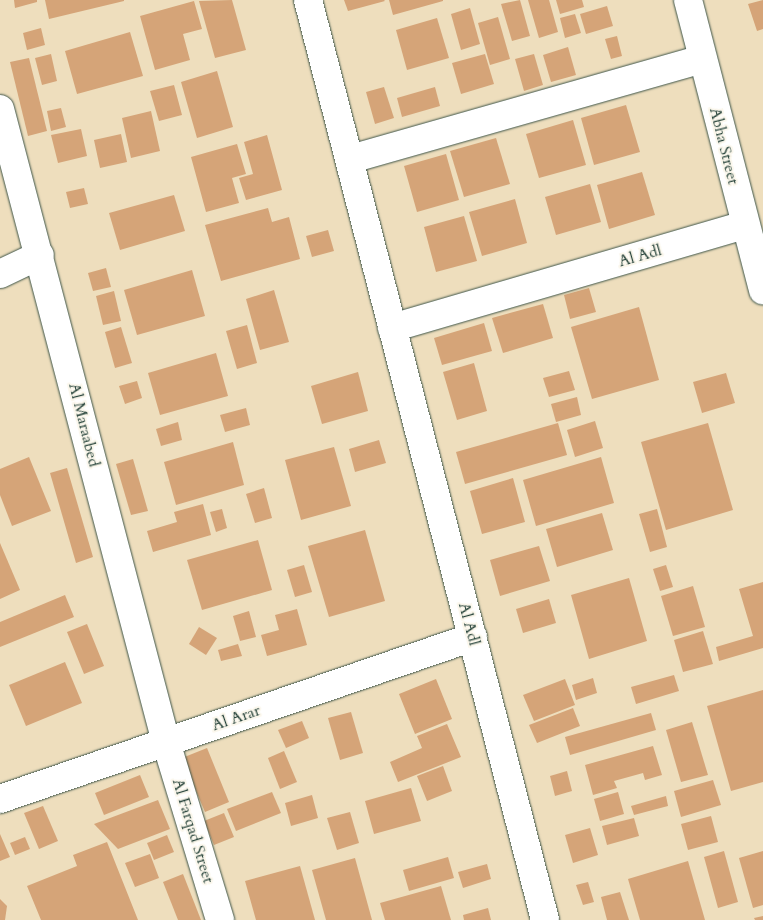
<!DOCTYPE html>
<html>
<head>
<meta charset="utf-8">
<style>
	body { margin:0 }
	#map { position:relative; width:763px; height:920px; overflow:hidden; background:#eedebd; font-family:Cardo,serif }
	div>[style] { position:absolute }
	.building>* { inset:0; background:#d5a478 }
	.roads { filter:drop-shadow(0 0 1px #3e5549) drop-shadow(0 0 1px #3e5549) }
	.street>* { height:28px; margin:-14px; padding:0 14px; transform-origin:14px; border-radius:14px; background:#fff }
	span { translate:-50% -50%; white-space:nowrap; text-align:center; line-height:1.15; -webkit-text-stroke:4px #fbf7ec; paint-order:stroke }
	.street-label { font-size:16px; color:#1f3d34 }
</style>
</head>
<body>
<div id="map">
	<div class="building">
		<div style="clip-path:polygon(14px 0,37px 0,37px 2px,15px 8px)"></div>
		<div style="clip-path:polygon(45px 0,124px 0,124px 1px,49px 19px)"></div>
		<div style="clip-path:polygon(232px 0,246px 50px,215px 58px,199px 1px)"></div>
		<div style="clip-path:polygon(344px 0,384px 0,385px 1px,348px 11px)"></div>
		<div style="clip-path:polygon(389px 0,443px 0,443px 1px,393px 15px)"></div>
		<div style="clip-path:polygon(520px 0,530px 36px,512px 41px,501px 4px)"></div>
		<div style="clip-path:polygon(528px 0,549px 0,558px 32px,539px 38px)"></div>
		<div style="clip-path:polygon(556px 0,582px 0,584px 7px,560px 14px)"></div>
		<div style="clip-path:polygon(763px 0,763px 29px,757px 31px,748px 4px)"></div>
		<div style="clip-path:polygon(194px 1px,202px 29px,183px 34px,190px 60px,155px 70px,140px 16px)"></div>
		<div style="clip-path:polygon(607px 6px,613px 26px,586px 34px,580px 14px)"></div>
		<div style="clip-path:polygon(470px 8px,480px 44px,461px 50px,451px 14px)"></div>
		<div style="clip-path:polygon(575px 14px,581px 33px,565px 38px,560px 18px)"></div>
		<div style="clip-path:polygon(498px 17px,510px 59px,490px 65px,478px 23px)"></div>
		<div style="clip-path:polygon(437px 18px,449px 58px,407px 70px,396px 30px)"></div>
		<div style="clip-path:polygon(41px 28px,45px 45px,27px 50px,23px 33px)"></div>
		<div style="clip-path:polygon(130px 32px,143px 76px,77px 94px,65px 51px)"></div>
		<div style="clip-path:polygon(617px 36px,622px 56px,611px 59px,605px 39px)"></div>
		<div style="clip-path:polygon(568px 47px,576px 75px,551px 82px,543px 55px)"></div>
		<div style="clip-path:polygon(51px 54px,57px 81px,42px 85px,35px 58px)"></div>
		<div style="clip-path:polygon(485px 54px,494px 84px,461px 94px,452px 63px)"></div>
		<div style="clip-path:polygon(534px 54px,543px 85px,524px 91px,515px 59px)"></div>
		<div style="clip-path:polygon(29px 58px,47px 131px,28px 136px,10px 62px)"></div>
		<div style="clip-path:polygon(217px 71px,233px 127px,197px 138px,181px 82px)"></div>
		<div style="clip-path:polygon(174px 85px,182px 115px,159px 121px,150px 91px)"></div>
		<div style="clip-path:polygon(384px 87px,394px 118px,375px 124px,366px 92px)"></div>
		<div style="clip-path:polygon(435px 87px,440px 106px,402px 117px,397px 98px)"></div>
		<div style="clip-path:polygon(626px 105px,640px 152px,594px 165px,581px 118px)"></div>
		<div style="clip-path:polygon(61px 108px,66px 127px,51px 131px,47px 111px)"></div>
		<div style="clip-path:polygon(151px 111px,160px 151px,131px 158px,122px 118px)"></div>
		<div style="clip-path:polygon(573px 120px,586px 165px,539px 178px,526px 134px)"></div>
		<div style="clip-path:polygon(81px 129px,87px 156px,58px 163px,51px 135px)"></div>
		<div style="clip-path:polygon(121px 134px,127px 162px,100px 168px,94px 140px)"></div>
		<div style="clip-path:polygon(267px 135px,282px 190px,246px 200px,239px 178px,253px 174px,244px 142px)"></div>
		<div style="clip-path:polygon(496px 138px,510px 184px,464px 197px,450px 151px)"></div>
		<div style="clip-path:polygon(237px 144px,246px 174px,232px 178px,239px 203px,206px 212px,191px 157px)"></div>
		<div style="clip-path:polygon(446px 154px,459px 200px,417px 212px,404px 166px)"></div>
		<div style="clip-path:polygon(642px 172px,655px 215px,609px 229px,597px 185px)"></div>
		<div style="clip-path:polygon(590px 184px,601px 222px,556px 235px,545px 197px)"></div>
		<div style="clip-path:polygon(84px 188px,88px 204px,70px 208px,66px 192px)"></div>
		<div style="clip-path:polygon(174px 195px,185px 231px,120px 250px,109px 213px)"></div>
		<div style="clip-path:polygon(515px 199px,527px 243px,482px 256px,469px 212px)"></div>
		<div style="clip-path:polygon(268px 208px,272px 222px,289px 217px,300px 259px,221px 281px,205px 225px)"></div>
		<div style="clip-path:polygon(464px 216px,477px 261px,436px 272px,424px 227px)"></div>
		<div style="clip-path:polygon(328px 230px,334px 251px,312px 257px,306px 236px)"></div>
		<div style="clip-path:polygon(106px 268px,111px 287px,93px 291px,88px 273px)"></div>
		<div style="clip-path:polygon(192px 270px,205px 316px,137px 335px,124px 290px)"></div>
		<div style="clip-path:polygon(589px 288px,596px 312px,570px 319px,564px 295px)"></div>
		<div style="clip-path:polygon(274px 290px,289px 342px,260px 350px,246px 299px)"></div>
		<div style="clip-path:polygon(114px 291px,121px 321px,103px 325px,96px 296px)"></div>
		<div style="clip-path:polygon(543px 304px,553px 338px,503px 353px,492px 318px)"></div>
		<div style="clip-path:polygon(639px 307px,659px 380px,592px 399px,571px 327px)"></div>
		<div style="clip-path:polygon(484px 323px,492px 351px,442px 365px,434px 338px)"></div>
		<div style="clip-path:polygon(247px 325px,257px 363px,237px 369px,226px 331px)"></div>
		<div style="clip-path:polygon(121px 327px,132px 363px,115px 368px,105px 332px)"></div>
		<div style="clip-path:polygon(216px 353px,228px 396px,160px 415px,148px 373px)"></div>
		<div style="clip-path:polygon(474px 363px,487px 411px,457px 420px,443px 372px)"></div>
		<div style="clip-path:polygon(569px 371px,575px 390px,549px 397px,543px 378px)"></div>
		<div style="clip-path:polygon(358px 372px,368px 411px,322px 424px,311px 386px)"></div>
		<div style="clip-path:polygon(726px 373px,735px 403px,702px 413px,693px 382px)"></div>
		<div style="clip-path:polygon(137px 381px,142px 398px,125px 404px,119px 386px)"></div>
		<div style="clip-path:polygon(577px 397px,581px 415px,556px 422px,551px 404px)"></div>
		<div style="clip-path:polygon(246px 408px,250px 425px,225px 432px,220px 415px)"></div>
		<div style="clip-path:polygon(595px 421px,603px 448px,575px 457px,567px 430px)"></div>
		<div style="clip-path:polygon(178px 422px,182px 440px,161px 446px,156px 429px)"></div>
		<div style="clip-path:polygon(558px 423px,567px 455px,465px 484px,456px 452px)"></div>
		<div style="clip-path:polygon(708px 423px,733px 510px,666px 530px,641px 442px)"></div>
		<div style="clip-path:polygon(379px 440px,386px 463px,355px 472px,349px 449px)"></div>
		<div style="clip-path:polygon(233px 442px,244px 485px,176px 505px,164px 462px)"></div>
		<div style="clip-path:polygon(334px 447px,351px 506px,301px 520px,285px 460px)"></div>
		<div style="clip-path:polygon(29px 457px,51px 511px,12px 526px,0 495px,0 469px)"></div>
		<div style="clip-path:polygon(601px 457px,614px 503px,536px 526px,523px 480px)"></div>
		<div style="clip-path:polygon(133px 459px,148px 511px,131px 515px,116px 464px)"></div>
		<div style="clip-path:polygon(67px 468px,93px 557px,76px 563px,50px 473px)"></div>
		<div style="clip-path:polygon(513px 478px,525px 522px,482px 534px,470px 491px)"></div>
		<div style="clip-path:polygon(264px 488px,272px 518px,255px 523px,246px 494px)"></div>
		<div style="clip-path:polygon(203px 504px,211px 535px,153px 552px,147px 531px,177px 522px,174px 512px)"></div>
		<div style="clip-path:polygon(222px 509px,227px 528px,216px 532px,210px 512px)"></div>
		<div style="clip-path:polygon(657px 509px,667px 547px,650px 552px,639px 514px)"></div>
		<div style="clip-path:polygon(602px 513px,613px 550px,557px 567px,546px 529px)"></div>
		<div style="clip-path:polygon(365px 530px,385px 601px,329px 617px,308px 546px)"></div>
		<div style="clip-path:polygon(258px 540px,272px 590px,202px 610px,187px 560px)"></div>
		<div style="clip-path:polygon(0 543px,20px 590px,0 599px)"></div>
		<div style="clip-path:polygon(539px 546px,550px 581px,500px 596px,490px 560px)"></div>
		<div style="clip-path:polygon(304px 565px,312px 592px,295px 597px,287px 570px)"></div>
		<div style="clip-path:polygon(666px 565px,673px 587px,660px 591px,653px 569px)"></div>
		<div style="clip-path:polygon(629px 578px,647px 641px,589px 659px,571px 595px)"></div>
		<div style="clip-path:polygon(763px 582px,763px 648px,719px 661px,716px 647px,753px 636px,739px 589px)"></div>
		<div style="clip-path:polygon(693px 586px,705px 627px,673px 636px,661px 596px)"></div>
		<div style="clip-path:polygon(65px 595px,74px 617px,0 647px,0 622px)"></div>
		<div style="clip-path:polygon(549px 599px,556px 623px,523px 633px,516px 609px)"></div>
		<div style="clip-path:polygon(297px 609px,307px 645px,267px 656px,261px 635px,279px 630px,275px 615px)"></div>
		<div style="clip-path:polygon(249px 611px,256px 637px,240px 641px,233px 616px)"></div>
		<div style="clip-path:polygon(87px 624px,104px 666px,84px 674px,67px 632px)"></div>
		<div style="clip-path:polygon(199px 627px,217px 638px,206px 655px,189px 644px)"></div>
		<div style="clip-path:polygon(703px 631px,713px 664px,683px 672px,674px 640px)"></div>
		<div style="clip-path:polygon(238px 644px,242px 656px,221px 661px,218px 650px)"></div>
		<div style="clip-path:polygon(65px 662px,82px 703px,26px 726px,9px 685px)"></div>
		<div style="clip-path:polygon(674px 675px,679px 691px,636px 704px,631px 687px)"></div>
		<div style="clip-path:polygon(593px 678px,597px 693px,576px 700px,572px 685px)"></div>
		<div style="clip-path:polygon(436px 679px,452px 719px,415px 734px,399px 694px)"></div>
		<div style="clip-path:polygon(565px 679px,575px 705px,534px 721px,523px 695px)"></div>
		<div style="clip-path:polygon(763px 690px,763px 782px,731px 791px,707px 706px)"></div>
		<div style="clip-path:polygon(573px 708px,580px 726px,537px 743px,529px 725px)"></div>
		<div style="clip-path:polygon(351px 712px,363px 753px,340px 760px,328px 718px)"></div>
		<div style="clip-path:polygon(651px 713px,656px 730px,570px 755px,565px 737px)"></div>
		<div style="clip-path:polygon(302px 721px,309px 738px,286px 748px,278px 730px)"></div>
		<div style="clip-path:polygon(692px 722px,708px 775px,681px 782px,666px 730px)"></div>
		<div style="clip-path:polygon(447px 724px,461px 757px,398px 782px,390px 762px,422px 748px,417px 736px)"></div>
		<div style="clip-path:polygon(653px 746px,662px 775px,645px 780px,643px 773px,614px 781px,617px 788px,593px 795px,585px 765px)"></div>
		<div style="clip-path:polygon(207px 748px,229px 802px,205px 812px,182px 758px)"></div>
		<div style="clip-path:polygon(284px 751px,297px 782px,280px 789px,268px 758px)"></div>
		<div style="clip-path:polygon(443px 766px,452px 791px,427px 801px,417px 776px)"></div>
		<div style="clip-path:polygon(567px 771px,572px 791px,555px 796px,550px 776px)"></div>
		<div style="clip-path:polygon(140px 775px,149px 797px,104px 815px,95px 793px)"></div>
		<div style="clip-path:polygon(713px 780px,721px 805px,681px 817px,674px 791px)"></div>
		<div style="clip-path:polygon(411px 788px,421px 821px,374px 834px,365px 801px)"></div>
		<div style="clip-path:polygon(272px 792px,281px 813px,236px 831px,227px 809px)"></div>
		<div style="clip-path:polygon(618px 792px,624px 814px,600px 821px,594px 799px)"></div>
		<div style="clip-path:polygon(312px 795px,318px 818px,291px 826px,285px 803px)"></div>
		<div style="clip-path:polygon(666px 796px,668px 806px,634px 815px,631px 806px)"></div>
		<div style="clip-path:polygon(158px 800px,170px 829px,118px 849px,94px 824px)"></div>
		<div style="clip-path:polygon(43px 806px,58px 841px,39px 849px,24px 813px)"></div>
		<div style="clip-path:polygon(350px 812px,359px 843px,337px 850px,327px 818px)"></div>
		<div style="clip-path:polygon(224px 813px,234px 837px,214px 845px,204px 821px)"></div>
		<div style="clip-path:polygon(711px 816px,718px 842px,688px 850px,681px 824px)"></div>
		<div style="clip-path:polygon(634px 818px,639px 836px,607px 845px,602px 826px)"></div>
		<div style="clip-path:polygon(590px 828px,598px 855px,573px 863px,565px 835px)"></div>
		<div style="clip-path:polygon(0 834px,10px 857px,0 861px)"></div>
		<div style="clip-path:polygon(167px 835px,174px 852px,154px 860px,147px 843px)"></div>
		<div style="clip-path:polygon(25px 837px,30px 849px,15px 855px,10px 843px)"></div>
		<div style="clip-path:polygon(107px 842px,138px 920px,41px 920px,27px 886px,77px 866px,73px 855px)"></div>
		<div style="clip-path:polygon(724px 851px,738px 902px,718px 908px,704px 857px)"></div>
		<div style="clip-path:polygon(763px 851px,763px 905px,753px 908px,739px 858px)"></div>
		<div style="clip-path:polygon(150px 854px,159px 878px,135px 887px,125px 863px)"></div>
		<div style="clip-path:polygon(448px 857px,454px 878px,409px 891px,403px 870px)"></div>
		<div style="clip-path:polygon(355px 858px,372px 920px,326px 920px,312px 870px)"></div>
		<div style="clip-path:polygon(688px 861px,705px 920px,640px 920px,628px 879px)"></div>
		<div style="clip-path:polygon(487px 864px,491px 879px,463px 888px,458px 872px)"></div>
		<div style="clip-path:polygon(300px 866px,315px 920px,256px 920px,245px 881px)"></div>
		<div style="clip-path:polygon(183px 874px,201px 920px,178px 920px,163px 882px)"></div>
		<div style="clip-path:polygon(588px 882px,594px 902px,583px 905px,576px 885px)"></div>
		<div style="clip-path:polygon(441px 886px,451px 920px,385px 920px,380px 903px)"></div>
		<div style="clip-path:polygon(620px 892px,629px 920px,607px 920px,601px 897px)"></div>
		<div style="clip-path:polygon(0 899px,7px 906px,5px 920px,0 920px)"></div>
		<div style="clip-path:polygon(488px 908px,491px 920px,464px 920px,463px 915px)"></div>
		<div style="clip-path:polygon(763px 916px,763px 920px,755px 920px,754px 918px)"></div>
	</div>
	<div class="roads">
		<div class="street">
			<div style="left:308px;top:0;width:950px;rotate:75.55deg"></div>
			<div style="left:688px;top:0;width:300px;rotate:75.5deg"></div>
			<div style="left:0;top:109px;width:654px;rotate:75.31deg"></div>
			<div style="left:166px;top:742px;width:186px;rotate:73.1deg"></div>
			<div style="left:351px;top:159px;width:365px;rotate:-15.9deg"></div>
			<div style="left:0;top:274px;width:44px;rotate:-25.4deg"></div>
			<div style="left:392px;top:328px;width:367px;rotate:-16.3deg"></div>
			<div style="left:0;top:799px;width:500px;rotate:-18.9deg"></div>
		</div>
	</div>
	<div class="street-label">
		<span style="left:724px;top:146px;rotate:76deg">Abha Street</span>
		<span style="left:640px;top:256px;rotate:-16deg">Al Adl</span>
		<span style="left:84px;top:425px;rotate:76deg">Al Maraabed</span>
		<span style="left:469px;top:624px;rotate:75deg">Al Adl</span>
		<span style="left:236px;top:718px;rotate:-19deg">Al Arar</span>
		<span style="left:193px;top:831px;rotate:73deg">Al Farqad Street</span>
	</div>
</div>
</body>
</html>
